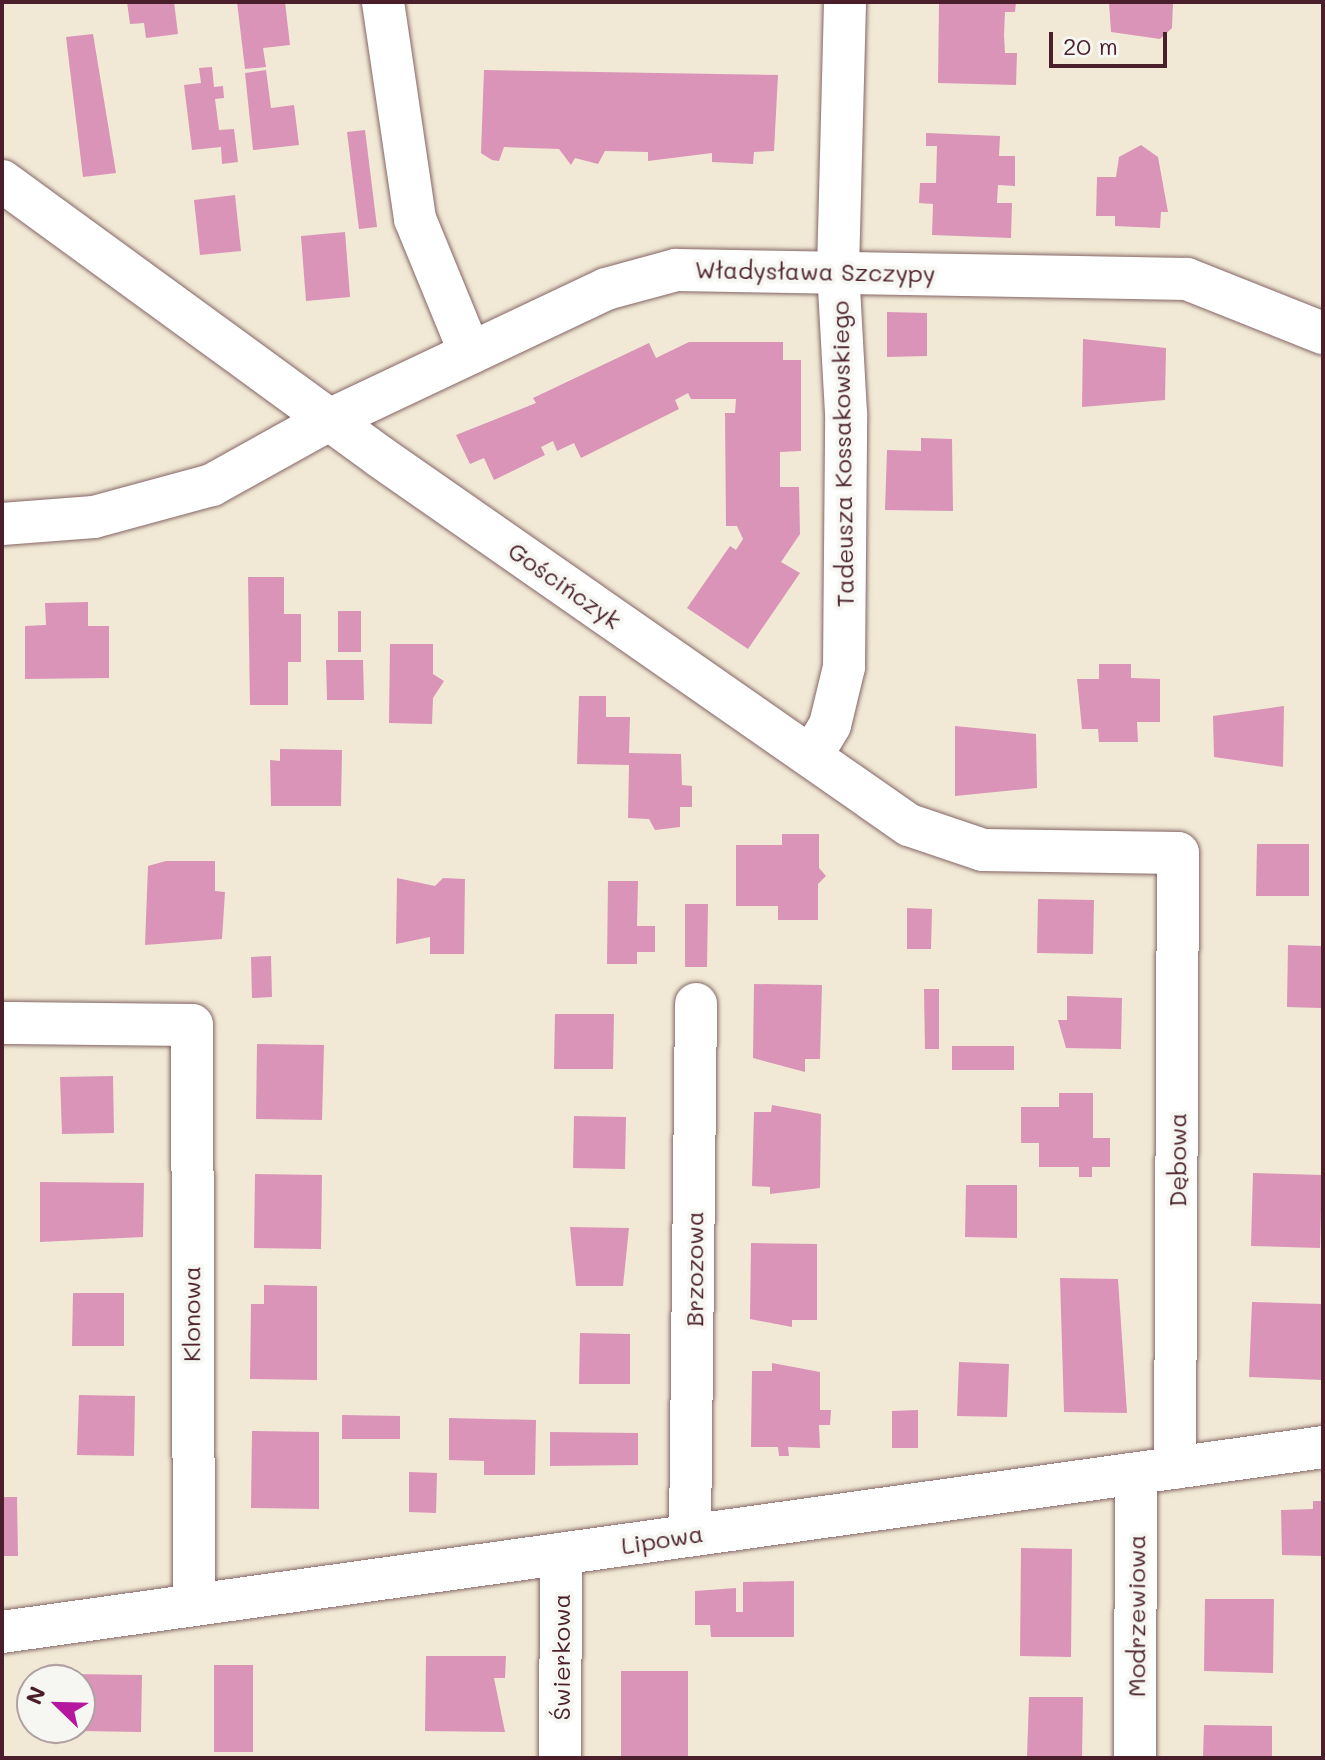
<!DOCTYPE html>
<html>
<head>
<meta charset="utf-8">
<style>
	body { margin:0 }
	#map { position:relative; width:1325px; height:1760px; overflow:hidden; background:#f1e9d5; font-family:Mali,sans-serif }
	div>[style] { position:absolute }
	.building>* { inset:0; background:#da94b8 }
	.roads { filter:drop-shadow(0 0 2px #846666) drop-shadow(0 0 2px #846666) }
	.minor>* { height:42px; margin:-21px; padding:0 21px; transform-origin:21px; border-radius:21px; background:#fff }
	span { translate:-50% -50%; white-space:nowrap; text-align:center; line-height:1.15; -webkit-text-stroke:8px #f6f6f2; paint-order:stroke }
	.street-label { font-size:24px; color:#4a1f2b }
	.frame { position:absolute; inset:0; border:4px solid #4a1f2b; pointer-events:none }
	.north { position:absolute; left:16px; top:1664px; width:80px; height:80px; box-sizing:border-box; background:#f6f6f2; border:2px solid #b1a0a2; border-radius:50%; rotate:293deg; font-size:22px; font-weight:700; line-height:32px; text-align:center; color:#4a1f2b }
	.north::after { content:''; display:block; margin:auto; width:28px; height:36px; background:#b5179e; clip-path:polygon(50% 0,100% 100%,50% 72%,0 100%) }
	.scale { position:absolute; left:1049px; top:32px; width:118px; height:36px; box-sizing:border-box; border:4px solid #4a1f2b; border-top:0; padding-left:10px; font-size:24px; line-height:28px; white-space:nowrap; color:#4a1f2b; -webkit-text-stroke:6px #f6f6f2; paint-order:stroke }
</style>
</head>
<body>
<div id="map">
	<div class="building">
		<div style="clip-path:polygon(127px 2px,174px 2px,178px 34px,146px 38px,144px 23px,130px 24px)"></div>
		<div style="clip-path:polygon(237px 2px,285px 2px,290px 45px,263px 48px,266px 67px,245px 69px)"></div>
		<div style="clip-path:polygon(939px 2px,1016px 2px,1015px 12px,1005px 12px,1004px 35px,1005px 53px,1017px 53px,1016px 85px,938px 83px)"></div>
		<div style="clip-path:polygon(1109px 2px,1173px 2px,1172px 28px,1160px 39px,1111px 32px)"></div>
		<div style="clip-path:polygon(93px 34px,116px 173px,83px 177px,66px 37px)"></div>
		<div style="clip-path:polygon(212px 67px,214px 87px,223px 86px,224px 98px,215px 99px,219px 130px,234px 129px,238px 162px,222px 164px,221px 147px,192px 150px,184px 85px,201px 83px,199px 68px)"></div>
		<div style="clip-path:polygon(266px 70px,271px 108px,294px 105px,299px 145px,253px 150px,245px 73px)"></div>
		<div style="clip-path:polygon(484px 70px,778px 75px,774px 151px,754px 152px,753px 164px,712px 162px,712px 153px,648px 161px,648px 152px,605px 151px,598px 164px,575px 158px,571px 165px,559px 149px,504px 147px,499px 161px,492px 160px,481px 153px)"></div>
		<div style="clip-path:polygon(365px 130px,377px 227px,359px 229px,347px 132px)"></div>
		<div style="clip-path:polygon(926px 133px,1000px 136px,999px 156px,1015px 156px,1015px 186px,998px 185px,997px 203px,1012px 203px,1011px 238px,932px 235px,933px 204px,919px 203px,920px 183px,936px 183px,937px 146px,926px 146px)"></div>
		<div style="clip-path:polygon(1141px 145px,1158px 157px,1168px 212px,1161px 212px,1160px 228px,1115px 226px,1115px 216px,1096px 216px,1097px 177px,1116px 177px,1119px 157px)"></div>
		<div style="clip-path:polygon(235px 195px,241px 251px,200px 255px,194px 200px)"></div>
		<div style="clip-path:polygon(345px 232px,350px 297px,306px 301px,301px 236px)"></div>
		<div style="clip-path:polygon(887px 312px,927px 313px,927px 356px,887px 357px)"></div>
		<div style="clip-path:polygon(1083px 339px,1166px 348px,1165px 400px,1082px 407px)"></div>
		<div style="clip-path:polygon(689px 342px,783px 342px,783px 360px,801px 360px,801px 451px,780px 452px,780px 487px,799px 487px,800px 534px,781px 562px,800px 573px,748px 649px,687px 608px,730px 546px,736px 550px,743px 539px,737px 526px,726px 526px,725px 413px,735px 413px,736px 399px,691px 399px,688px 393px,675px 400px,679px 409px,581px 458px,574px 443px,557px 451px,553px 441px,541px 447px,545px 455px,494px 480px,484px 458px,470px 464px,456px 435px,536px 403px,533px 398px,649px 343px,656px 358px)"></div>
		<div style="clip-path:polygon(921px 438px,952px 439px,953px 511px,885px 510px,887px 450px,921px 451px)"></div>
		<div style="clip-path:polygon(248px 577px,284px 577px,284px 614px,301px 614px,301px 662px,288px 662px,288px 705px,250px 705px)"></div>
		<div style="clip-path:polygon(88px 602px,88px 626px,109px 626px,109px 678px,25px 679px,25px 626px,46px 625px,45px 603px)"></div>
		<div style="clip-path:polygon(338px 611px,361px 611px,361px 652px,338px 652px)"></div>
		<div style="clip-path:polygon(390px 644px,433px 644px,433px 674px,444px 681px,433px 698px,432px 724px,389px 723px)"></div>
		<div style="clip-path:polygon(326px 660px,363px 660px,364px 700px,327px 700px)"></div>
		<div style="clip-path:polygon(1099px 664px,1131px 664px,1131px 678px,1160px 679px,1160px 722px,1137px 722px,1138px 742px,1099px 742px,1098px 729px,1082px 729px,1077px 679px,1099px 679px)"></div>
		<div style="clip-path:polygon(579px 696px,606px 696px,606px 717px,630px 717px,629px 753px,681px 754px,682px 785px,692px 786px,692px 807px,680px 807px,680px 827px,655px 830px,649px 819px,628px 818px,629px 765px,577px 764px)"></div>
		<div style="clip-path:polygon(1284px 706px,1283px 767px,1214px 757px,1213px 716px)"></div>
		<div style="clip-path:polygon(955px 726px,1036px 734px,1037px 788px,955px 796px)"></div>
		<div style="clip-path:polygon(280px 749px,342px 750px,341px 806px,271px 806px,270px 760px,280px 761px)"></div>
		<div style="clip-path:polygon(782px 834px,819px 834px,819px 868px,826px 876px,818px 884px,818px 920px,778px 920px,778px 906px,736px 906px,736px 845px,782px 845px)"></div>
		<div style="clip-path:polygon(1257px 844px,1309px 844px,1309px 896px,1256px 896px)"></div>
		<div style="clip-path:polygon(166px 861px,215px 861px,215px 891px,225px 892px,222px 939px,145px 945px,148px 866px)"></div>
		<div style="clip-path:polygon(397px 878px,435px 886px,443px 878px,465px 879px,464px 954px,430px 954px,430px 937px,396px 944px)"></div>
		<div style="clip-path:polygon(608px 881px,638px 881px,637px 926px,655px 926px,655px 952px,637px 952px,637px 964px,607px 964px)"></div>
		<div style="clip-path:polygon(1038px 899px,1094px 900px,1093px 954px,1037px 953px)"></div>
		<div style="clip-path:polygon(685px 904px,708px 904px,707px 967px,685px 967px)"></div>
		<div style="clip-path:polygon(907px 908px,932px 909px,931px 949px,907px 949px)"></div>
		<div style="clip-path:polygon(1288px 945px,1322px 946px,1321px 1008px,1287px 1007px)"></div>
		<div style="clip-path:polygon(271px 956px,272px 997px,252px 998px,251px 957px)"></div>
		<div style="clip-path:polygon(754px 984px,822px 985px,820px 1059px,805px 1059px,805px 1072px,753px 1058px)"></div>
		<div style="clip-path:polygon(924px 989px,939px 989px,939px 1049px,925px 1049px)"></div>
		<div style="clip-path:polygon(1067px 996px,1122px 998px,1121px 1049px,1066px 1048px,1058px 1020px,1067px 1020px)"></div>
		<div style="clip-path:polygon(555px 1014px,614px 1014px,613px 1069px,554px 1069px)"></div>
		<div style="clip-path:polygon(257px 1044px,324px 1045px,322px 1120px,256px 1119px)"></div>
		<div style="clip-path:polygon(952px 1046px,1014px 1046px,1014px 1070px,952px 1070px)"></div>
		<div style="clip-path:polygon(113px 1076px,114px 1133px,62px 1134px,60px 1077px)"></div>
		<div style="clip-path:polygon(1059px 1093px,1093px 1093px,1093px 1138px,1110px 1138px,1110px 1167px,1092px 1167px,1092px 1177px,1079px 1177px,1079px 1167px,1039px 1167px,1039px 1143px,1021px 1143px,1021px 1107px,1059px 1107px)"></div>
		<div style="clip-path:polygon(772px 1105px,821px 1114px,820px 1188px,770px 1194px,770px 1187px,752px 1186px,754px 1112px,771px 1112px)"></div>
		<div style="clip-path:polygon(574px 1116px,626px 1117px,625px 1169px,573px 1168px)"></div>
		<div style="clip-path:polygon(1253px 1173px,1322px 1175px,1320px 1248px,1251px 1246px)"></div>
		<div style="clip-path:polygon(255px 1174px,322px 1175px,321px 1249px,254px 1248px)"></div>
		<div style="clip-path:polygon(40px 1182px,144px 1183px,143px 1237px,40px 1242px)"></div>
		<div style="clip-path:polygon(966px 1185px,1017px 1185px,1017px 1238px,965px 1237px)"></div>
		<div style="clip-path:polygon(570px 1227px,629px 1228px,623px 1286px,576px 1286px)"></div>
		<div style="clip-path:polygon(751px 1243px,817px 1244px,817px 1320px,792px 1320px,792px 1327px,750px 1319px)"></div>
		<div style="clip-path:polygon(1060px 1278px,1118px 1279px,1127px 1413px,1064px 1412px)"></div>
		<div style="clip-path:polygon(264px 1285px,317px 1286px,317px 1380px,250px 1379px,251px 1304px,264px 1304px)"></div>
		<div style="clip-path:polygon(73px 1293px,124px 1293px,124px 1346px,72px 1346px)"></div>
		<div style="clip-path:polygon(1252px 1302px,1323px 1304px,1323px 1380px,1249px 1377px)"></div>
		<div style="clip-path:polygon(580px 1333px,630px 1334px,630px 1384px,579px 1384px)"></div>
		<div style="clip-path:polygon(959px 1362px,1009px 1364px,1007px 1417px,957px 1416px)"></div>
		<div style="clip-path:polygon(772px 1363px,820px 1372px,820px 1410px,831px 1410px,830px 1425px,819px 1425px,820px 1448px,788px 1447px,789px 1456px,779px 1456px,778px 1447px,751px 1447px,752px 1371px,772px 1371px)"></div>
		<div style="clip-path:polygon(79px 1395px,135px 1396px,134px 1456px,77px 1455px)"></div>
		<div style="clip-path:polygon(918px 1410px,918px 1448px,892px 1448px,892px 1411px)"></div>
		<div style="clip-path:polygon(342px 1415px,400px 1416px,400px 1439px,342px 1439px)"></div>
		<div style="clip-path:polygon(449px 1418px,536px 1420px,535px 1475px,484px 1475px,484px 1461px,449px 1460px)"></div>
		<div style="clip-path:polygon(252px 1431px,319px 1432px,319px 1509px,251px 1508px)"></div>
		<div style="clip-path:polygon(550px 1432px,638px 1433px,638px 1465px,550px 1466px)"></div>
		<div style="clip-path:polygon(409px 1472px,437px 1473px,436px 1513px,409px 1512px)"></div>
		<div style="clip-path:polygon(2px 1497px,17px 1497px,18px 1556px,2px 1556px)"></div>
		<div style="clip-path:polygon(1313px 1501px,1323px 1501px,1323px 1556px,1282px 1555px,1281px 1510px,1313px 1509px)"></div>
		<div style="clip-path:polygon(1021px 1548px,1072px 1549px,1071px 1657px,1020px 1656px)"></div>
		<div style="clip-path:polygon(794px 1581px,794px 1637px,711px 1637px,710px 1625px,695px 1625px,695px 1591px,736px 1588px,736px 1612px,743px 1612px,743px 1582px)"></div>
		<div style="clip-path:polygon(1205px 1599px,1274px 1599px,1273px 1673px,1204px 1671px)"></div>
		<div style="clip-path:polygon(426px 1656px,506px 1656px,505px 1678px,494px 1678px,505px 1732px,425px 1731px)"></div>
		<div style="clip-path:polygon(214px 1665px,253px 1665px,253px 1752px,214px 1752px)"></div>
		<div style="clip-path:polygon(621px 1671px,688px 1671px,688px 1756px,621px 1757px)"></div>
		<div style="clip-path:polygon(73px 1674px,142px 1675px,141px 1732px,80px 1731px,80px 1680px)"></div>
		<div style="clip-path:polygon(1029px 1697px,1083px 1697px,1082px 1758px,1027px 1758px)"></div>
		<div style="clip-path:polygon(1204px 1725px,1272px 1726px,1272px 1758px,1203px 1758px)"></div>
	</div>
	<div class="roads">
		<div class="minor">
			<div style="left:383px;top:2px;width:219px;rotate:81.6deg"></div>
			<div style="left:415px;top:219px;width:145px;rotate:67.7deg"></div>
			<div style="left:2px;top:181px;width:467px;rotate:36.1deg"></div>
			<div style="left:379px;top:456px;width:646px;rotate:34.85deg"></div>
			<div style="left:909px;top:825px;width:78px;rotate:18.7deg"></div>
			<div style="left:983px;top:850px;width:195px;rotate:0.9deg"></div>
			<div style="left:1178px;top:853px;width:615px;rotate:90.28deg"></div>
			<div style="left:2px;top:524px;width:92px;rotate:-4.4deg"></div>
			<div style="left:94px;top:517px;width:122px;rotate:-15.2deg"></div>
			<div style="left:212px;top:485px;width:134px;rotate:-29.1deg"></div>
			<div style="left:329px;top:420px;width:306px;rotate:-25.3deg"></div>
			<div style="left:606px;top:289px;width:73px;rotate:-15.2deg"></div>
			<div style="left:676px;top:270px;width:511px;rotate:1.01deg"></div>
			<div style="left:1187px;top:279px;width:146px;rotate:21.7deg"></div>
			<div style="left:812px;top:755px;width:35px;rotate:-59deg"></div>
			<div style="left:830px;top:725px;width:60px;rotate:-76.4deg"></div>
			<div style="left:844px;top:667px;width:254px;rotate:-89.5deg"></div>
			<div style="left:846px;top:413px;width:143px;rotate:-93.2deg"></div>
			<div style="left:838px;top:270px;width:268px;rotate:-88.5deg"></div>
			<div style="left:2px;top:1023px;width:190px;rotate:0.6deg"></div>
			<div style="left:192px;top:1025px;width:577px;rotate:89.8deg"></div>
			<div style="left:690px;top:1534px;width:530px;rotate:-89.35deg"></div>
			<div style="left:2px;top:1632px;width:1334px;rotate:-7.97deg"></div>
			<div style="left:560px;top:1758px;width:202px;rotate:-89.7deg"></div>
			<div style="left:1135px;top:1758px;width:284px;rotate:-89.8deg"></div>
		</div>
	</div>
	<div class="street-label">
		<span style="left:815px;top:271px;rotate:1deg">Władysława Szczypy</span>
		<span style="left:842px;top:454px;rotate:-91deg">Tadeusza Kossakowskiego</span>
		<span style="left:565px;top:585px;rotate:35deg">Gościńczyk</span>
		<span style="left:1177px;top:1160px;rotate:-90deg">Dębowa</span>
		<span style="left:694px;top:1269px;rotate:-90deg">Brzozowa</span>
		<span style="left:191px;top:1314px;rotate:-90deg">Klonowa</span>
		<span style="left:662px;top:1539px;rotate:-9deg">Lipowa</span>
		<span style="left:1136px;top:1616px;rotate:-90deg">Modrzewiowa</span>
		<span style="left:561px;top:1657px;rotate:-90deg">Świerkowa</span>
	</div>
	<div class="frame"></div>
	<div class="north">N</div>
	<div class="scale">20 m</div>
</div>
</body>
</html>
